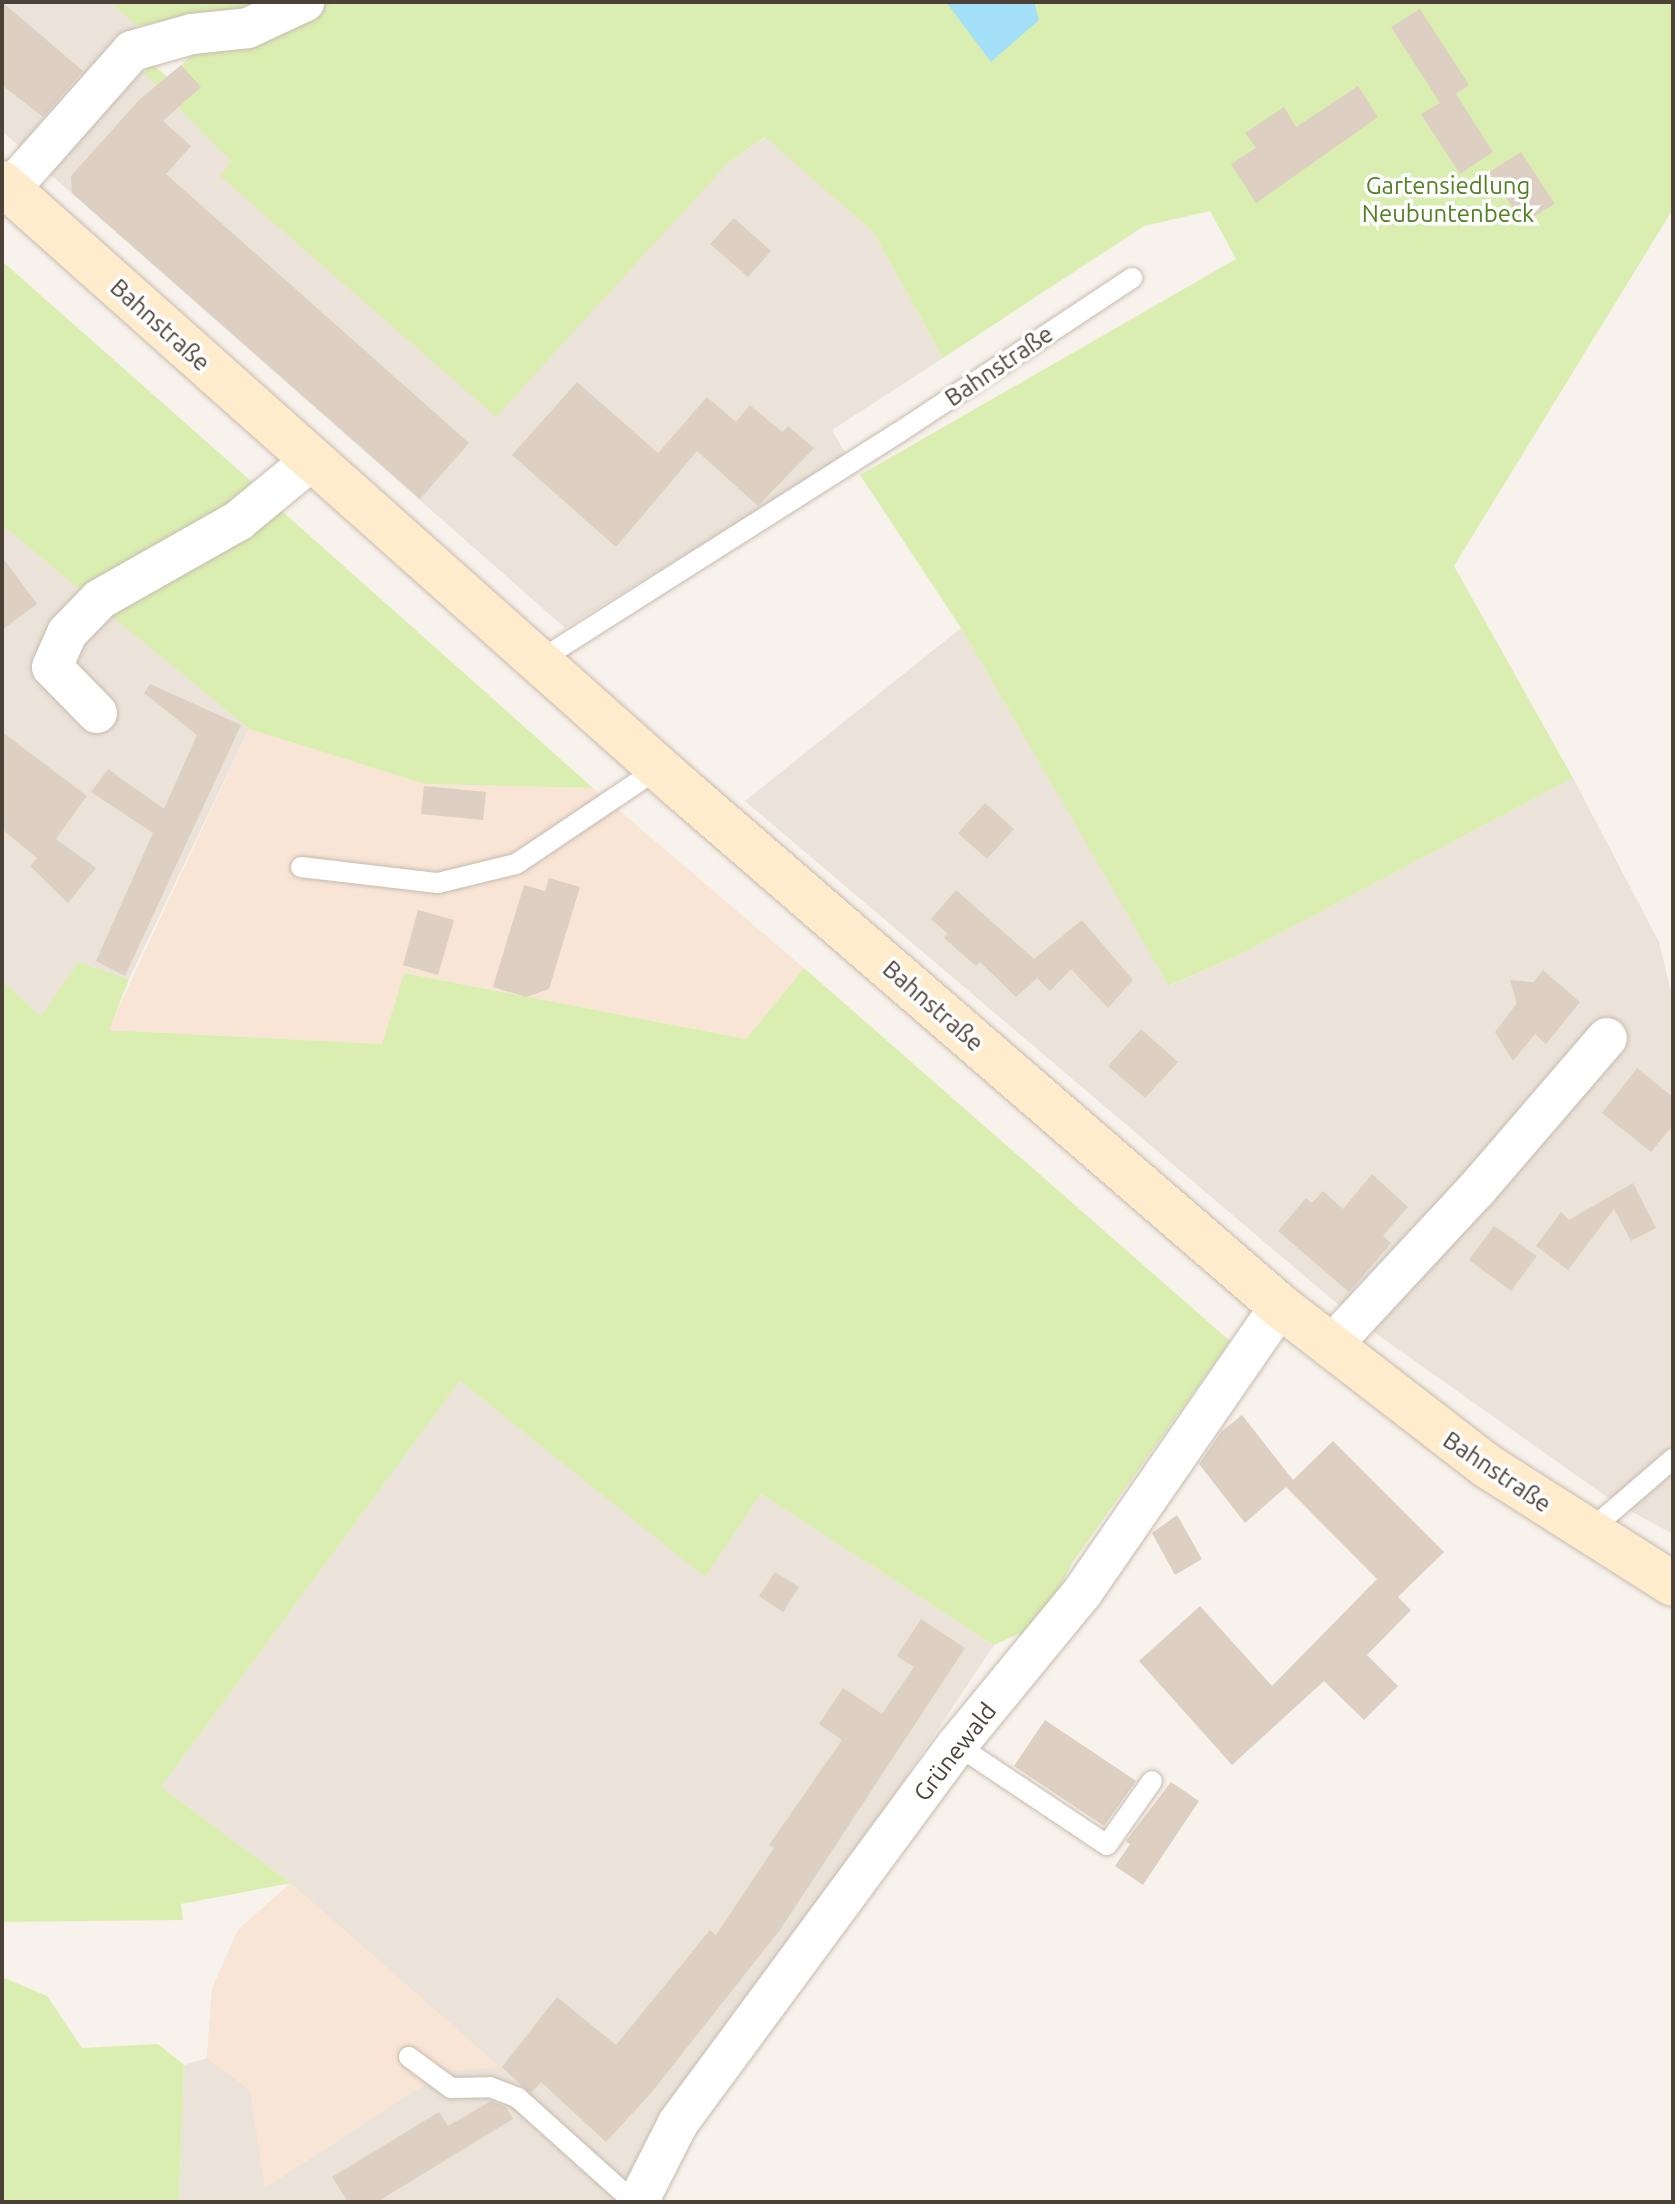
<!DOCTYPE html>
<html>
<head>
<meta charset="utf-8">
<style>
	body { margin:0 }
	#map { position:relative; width:1675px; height:2204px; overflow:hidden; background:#f7f2eb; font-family:Ubuntu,sans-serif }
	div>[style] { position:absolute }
	.residential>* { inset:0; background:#ebe3d9 }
	.commercial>* { inset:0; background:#f9e5d5 }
	.green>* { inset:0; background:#dbeeb1 }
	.water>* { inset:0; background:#a3e0f8 }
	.building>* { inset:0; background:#ddcfc2 }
	.roads { filter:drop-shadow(0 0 2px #c7bbaf) drop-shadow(0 0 2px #c7bbaf) }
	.lane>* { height:20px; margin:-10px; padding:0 10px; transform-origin:10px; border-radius:10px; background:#fff }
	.street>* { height:40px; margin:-20px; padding:0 20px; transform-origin:20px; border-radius:20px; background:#fff }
	.secondary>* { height:44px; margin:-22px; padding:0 22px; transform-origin:22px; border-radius:22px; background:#ffeccd }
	span { translate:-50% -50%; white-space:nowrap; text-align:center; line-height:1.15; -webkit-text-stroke:7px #fff; paint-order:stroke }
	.park-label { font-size:24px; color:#528022 }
	.street-label { font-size:24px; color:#4c4137 }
	.frame { position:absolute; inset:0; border:4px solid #4c4137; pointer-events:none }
</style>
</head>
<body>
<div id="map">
	<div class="residential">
		<div style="clip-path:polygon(2px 2px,110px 2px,137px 26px,28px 154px,2px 131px)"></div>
		<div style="clip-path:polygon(136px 64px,231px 161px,221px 175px,728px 163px,766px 137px,873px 232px,943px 358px,832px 430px,847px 456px,565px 628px,43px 168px)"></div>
		<div style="clip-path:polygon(2px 525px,249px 729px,129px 979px,78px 962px,41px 1016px,2px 981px)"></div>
		<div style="clip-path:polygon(961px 628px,1170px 986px,1243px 953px,1573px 778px,1659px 942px,1673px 1000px,1673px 1534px,1614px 1502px,1354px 1318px,745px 801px)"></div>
		<div style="clip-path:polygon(460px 1381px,705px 1576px,761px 1494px,994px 1645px,624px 2202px,179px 2202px,184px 2065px,207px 2058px,212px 1989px,238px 1930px,291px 1883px,161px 1787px)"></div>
	</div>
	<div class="commercial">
		<div style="clip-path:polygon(249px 729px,425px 784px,593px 788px,804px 968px,746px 1039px,404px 973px,382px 1044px,108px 1030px)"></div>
		<div style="clip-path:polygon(291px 1883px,500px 2067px,446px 2071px,265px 2188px,250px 2090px,207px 2058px,212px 1989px,238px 1930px)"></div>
	</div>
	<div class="green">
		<div style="clip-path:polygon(110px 2px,1673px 2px,1673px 209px,1454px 566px,1573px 778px,1243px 953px,1169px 986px,961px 628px,860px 475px,1236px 259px,1210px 211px,1144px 226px,943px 358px,873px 232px,765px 137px,728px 163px,496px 417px,220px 176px,231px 161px,144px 73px,151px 64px,168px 77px,212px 37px,192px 15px,137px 26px)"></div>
		<div style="clip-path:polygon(2px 261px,261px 490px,90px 598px,2px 525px)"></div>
		<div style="clip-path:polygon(274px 504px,593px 788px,425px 784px,249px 729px,103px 609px)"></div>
		<div style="clip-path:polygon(78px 962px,129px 979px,109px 1030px,382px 1044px,404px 973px,746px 1039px,804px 968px,1230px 1341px,1072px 1563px,1033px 1638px,1018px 1634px,994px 1645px,761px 1494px,705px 1577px,460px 1381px,161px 1787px,291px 1883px,181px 1904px,183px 1920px,2px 1922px,2px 981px,41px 1016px)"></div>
		<div style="clip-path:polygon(2px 1977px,47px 1996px,82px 2048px,158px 2044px,184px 2065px,179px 2202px,2px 2202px)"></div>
	</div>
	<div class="water">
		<div style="clip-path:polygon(946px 2px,1034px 2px,1039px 20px,991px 62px)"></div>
	</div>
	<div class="building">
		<div style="clip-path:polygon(2px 2px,83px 71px,43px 117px,2px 85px)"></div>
		<div style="clip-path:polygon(1420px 9px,1469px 85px,1456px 94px,1493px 152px,1460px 174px,1421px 114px,1440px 103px,1391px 27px)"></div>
		<div style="clip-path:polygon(181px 65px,201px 87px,163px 121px,191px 146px,166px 174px,469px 443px,420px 499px,72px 193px,71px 176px,139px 100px)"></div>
		<div style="clip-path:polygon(1358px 86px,1378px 117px,1256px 203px,1231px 164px,1256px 148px,1245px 133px,1284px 107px,1296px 127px)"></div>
		<div style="clip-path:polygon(1521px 152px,1555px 204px,1523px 223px,1489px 172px)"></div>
		<div style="clip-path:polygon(734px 218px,771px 251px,748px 277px,710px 244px)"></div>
		<div style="clip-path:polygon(577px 382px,658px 453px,707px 397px,736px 422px,750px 405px,782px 432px,788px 426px,814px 448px,758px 506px,697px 451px,616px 547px,512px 455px)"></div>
		<div style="clip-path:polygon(2px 557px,37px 604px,2px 630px)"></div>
		<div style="clip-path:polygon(150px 684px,241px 725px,125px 976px,96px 961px,153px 833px,91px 792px,108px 769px,164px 809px,197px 735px,144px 693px)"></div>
		<div style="clip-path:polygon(2px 732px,87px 796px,56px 839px,96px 868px,68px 903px,30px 866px,37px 858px,2px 829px)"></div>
		<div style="clip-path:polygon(424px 786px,486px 792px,483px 820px,421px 814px)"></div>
		<div style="clip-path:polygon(985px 803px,1014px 829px,987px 859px,958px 833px)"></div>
		<div style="clip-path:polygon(549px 878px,580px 887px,549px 989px,526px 997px,493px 987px,524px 885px,545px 891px)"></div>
		<div style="clip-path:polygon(956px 890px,1034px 959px,1082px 920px,1133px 980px,1108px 1008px,1071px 969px,1050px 991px,1037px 978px,1016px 997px,980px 962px,976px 966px,944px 938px,948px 934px,931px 919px)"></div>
		<div style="clip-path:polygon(418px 910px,454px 920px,438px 975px,403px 965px)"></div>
		<div style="clip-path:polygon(1543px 970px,1580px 1002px,1546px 1044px,1535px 1034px,1513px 1061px,1495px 1032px,1517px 1003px,1510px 980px,1534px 982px)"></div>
		<div style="clip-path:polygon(1141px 1029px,1178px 1062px,1145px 1098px,1108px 1066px)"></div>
		<div style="clip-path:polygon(1637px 1068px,1673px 1097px,1673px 1125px,1651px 1152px,1602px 1113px)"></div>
		<div style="clip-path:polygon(1372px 1174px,1408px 1207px,1383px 1236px,1391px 1243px,1349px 1292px,1278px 1231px,1306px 1198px,1312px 1203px,1323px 1191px,1343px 1209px)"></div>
		<div style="clip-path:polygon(1633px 1183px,1656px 1228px,1631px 1241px,1614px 1209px,1568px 1270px,1536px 1246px,1561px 1212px,1569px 1220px)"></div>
		<div style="clip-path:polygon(1494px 1226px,1537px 1256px,1511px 1291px,1469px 1260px)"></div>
		<div style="clip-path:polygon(1242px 1415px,1293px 1480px,1333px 1441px,1444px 1552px,1398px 1597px,1411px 1610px,1367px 1655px,1398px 1686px,1364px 1720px,1324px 1681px,1232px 1765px,1139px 1661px,1200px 1606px,1272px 1686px,1377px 1579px,1286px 1487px,1245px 1523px,1199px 1464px,1221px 1432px)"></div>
		<div style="clip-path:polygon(1177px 1515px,1202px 1559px,1175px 1575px,1152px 1533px)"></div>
		<div style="clip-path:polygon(775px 1572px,799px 1587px,783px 1612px,759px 1596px)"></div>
		<div style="clip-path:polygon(921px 1619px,965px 1648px,780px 1930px,651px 2093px,606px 2142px,541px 2082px,531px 2093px,522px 2086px,502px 2067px,557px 1997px,616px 2045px,710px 1930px,716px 1935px,774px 1848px,769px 1845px,842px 1740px,819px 1724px,843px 1688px,882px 1714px,914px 1667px,897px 1656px)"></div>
		<div style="clip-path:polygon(1045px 1720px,1136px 1781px,1104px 1826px,1014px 1766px)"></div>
		<div style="clip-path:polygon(1171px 1782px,1199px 1801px,1143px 1885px,1115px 1866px,1130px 1844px,1126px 1841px)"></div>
		<div style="clip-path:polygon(491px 2101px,506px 2107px,513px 2119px,377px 2202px,348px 2202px,332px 2177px,439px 2112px,448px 2126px)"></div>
	</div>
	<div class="roads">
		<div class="lane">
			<div style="left:540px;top:660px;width:424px;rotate:-32.4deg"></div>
			<div style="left:898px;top:433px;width:281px;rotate:-33.5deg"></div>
			<div style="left:301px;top:867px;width:138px;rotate:6.7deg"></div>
			<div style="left:438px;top:883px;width:80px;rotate:-13.7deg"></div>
			<div style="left:516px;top:864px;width:172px;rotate:-33.9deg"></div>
			<div style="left:1588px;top:1532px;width:112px;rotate:-40.7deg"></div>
			<div style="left:957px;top:1745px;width:180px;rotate:33.7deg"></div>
			<div style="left:1107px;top:1845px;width:78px;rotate:-54.9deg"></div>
			<div style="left:409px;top:2057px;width:52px;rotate:36.4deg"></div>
			<div style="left:451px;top:2088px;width:39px;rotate:-1deg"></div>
			<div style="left:490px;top:2087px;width:30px;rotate:21deg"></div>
			<div style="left:518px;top:2098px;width:156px;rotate:41.9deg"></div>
		</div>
		<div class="street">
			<div style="left:9px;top:190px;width:186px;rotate:-48.5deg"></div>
			<div style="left:132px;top:51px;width:62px;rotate:-15.8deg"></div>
			<div style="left:192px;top:34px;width:56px;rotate:-6.1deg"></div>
			<div style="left:248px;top:28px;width:62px;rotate:-24.9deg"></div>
			<div style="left:97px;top:713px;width:64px;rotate:-134.4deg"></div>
			<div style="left:52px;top:667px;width:37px;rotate:-66deg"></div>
			<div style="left:67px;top:633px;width:47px;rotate:-45.9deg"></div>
			<div style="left:100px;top:599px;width:159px;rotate:-29.5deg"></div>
			<div style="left:238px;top:521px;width:96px;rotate:-39.5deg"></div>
			<div style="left:1330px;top:1347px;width:216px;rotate:-47.1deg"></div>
			<div style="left:1477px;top:1189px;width:199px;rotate:-49.3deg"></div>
			<div style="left:638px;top:2202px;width:89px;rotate:-63.1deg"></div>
			<div style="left:678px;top:2123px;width:470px;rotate:-53.6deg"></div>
			<div style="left:957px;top:1745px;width:197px;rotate:-50.6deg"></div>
			<div style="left:1082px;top:1593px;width:349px;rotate:-55.4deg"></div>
		</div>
		<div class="secondary">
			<div style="left:2px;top:183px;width:908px;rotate:41.7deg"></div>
			<div style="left:680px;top:787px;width:793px;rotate:40.86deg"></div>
			<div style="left:1280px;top:1306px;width:262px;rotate:37.7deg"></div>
			<div style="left:1487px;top:1466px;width:220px;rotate:32.4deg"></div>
		</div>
	</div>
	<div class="park-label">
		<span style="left:1448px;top:200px">Gartensiedlung<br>Neubuntenbeck</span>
	</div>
	<div class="street-label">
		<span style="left:160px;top:325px;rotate:42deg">Bahnstraße</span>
		<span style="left:999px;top:366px;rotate:-34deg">Bahnstraße</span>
		<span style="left:933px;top:1006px;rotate:41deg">Bahnstraße</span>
		<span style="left:1497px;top:1472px;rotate:34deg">Bahnstraße</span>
		<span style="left:955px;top:1752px;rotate:-52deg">Grünewald</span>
	</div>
	<div class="frame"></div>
</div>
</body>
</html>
